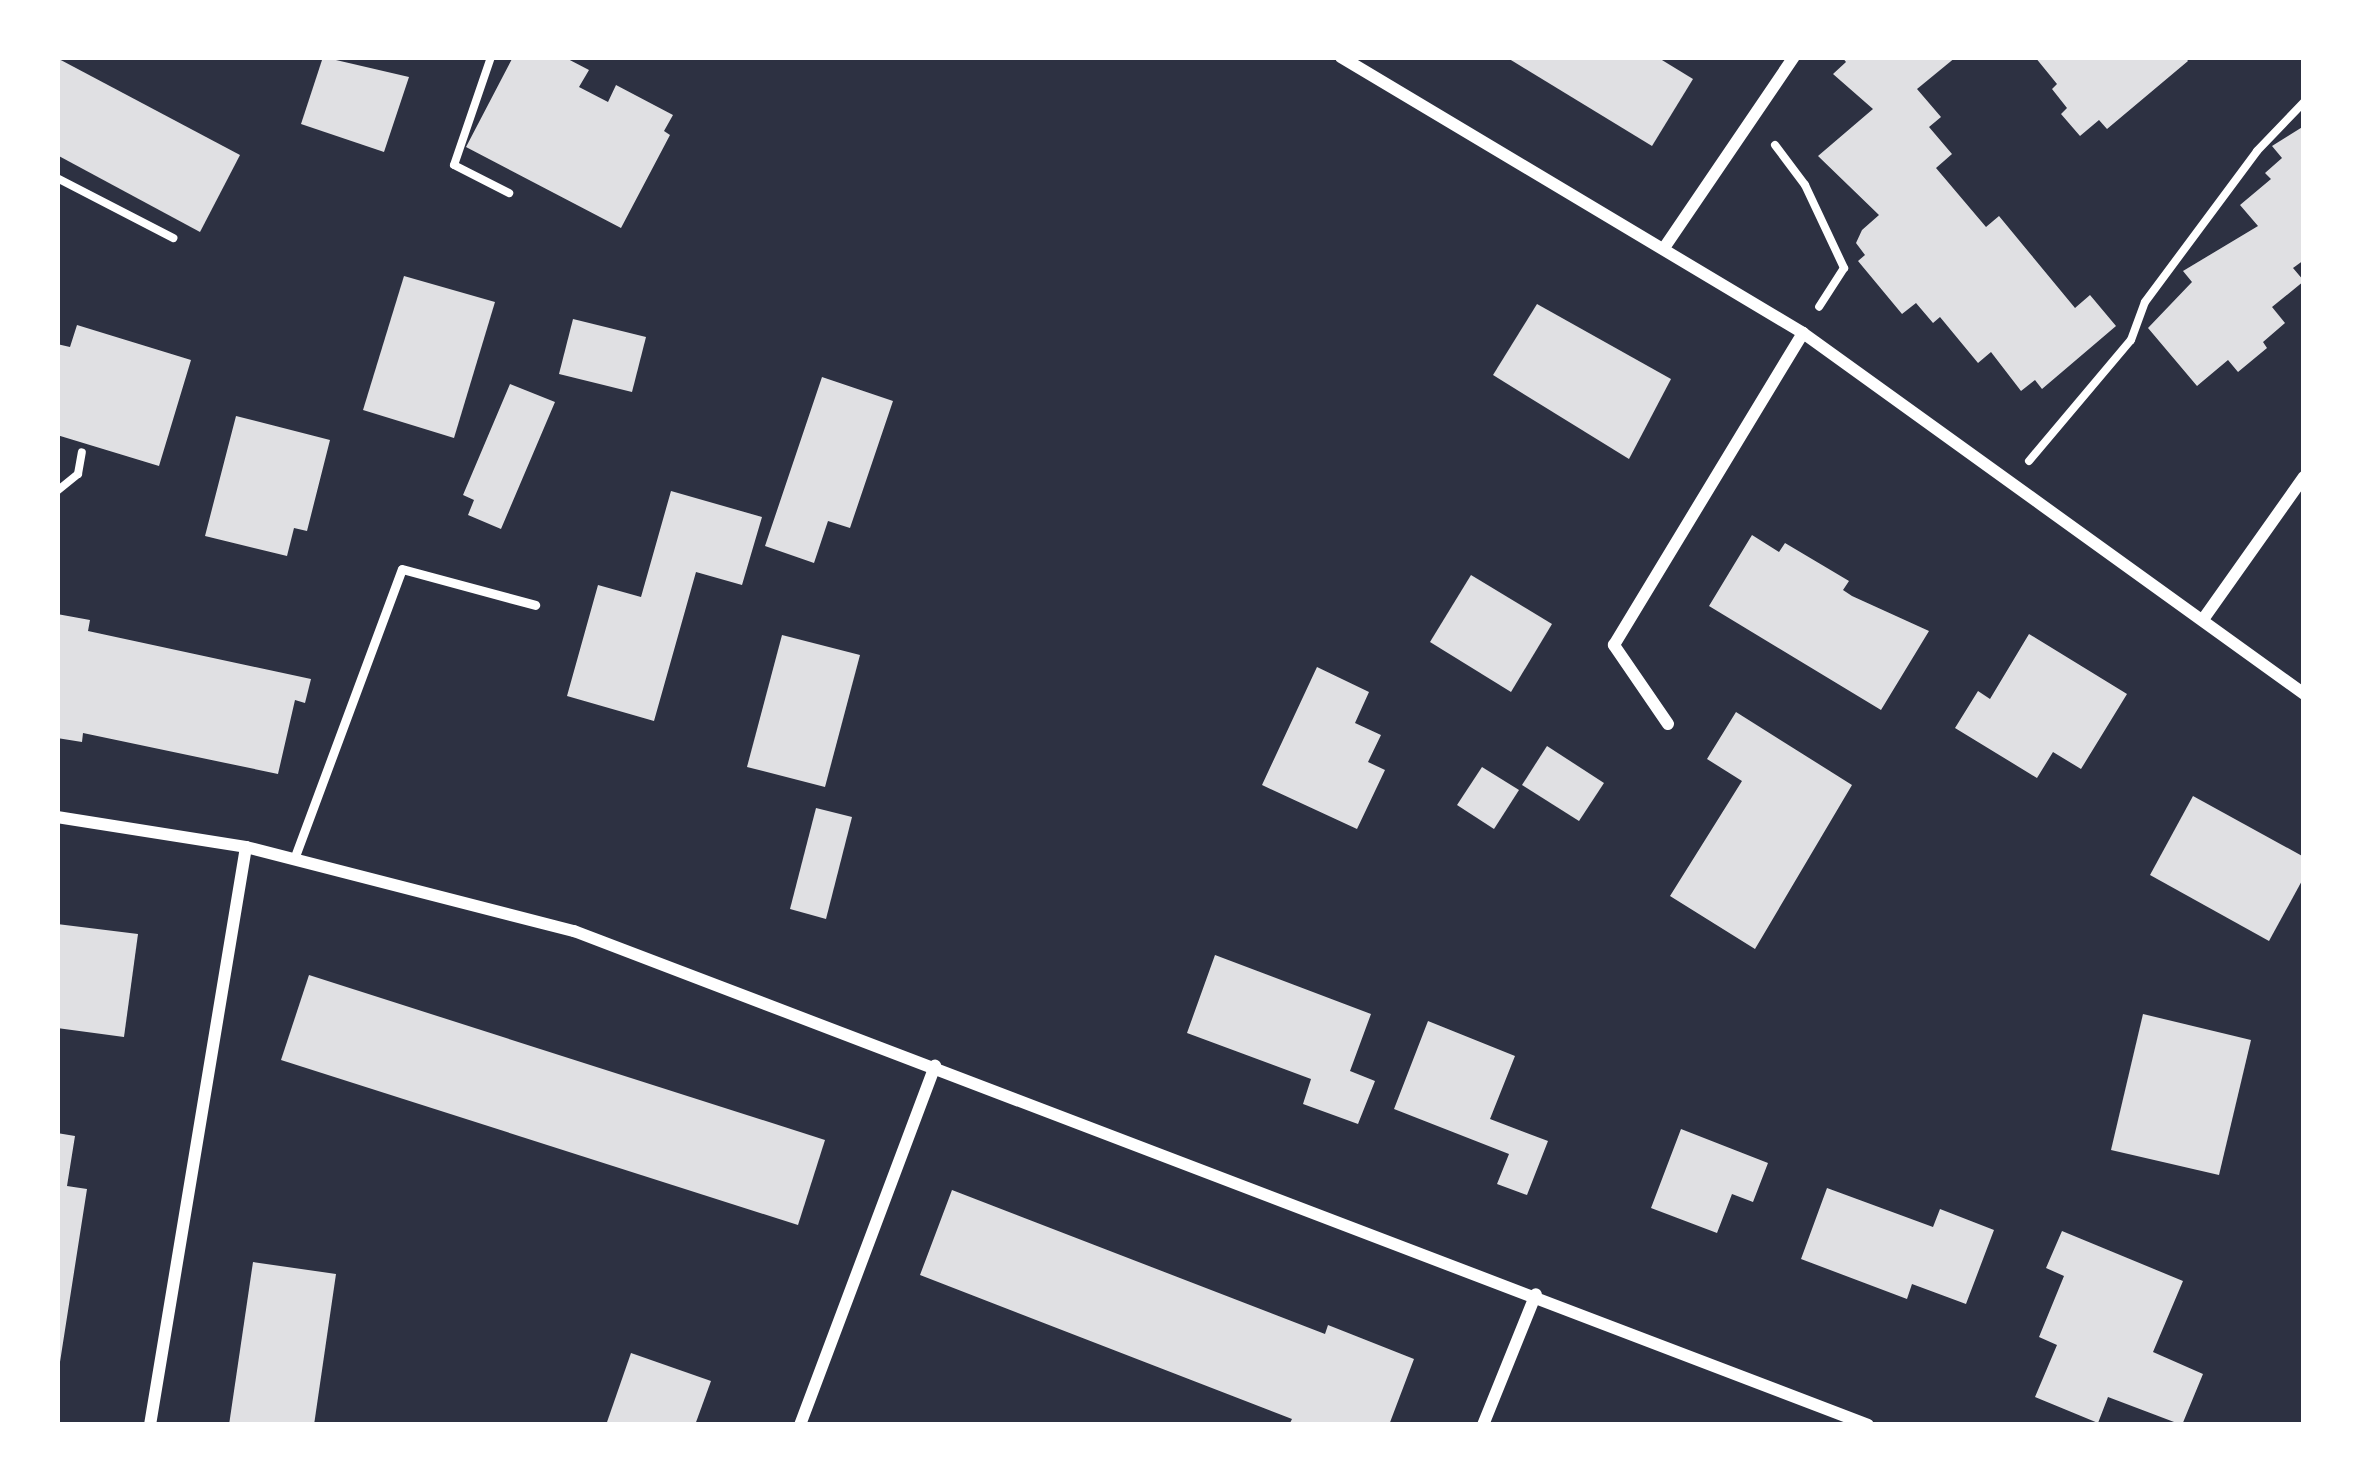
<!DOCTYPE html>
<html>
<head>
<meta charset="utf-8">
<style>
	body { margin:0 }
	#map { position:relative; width:2361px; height:1482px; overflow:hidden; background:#2d3142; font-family:Poppins,sans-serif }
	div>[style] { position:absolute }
	.building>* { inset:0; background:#e0e0e3 }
	.path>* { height:8px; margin:-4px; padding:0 4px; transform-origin:4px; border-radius:4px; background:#fff }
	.service>* { height:9px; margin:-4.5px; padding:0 4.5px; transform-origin:4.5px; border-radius:4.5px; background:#fff }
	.minor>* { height:12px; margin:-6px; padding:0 6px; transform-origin:6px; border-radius:6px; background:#fff }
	span { translate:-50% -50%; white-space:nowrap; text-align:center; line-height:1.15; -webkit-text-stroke:12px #fff; paint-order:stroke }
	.frame { position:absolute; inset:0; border:60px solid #fff; pointer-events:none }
</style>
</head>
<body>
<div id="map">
	<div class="building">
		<div style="clip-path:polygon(323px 57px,409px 77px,384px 152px,301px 124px)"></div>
		<div style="clip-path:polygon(513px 57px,564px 57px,589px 70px,579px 87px,608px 102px,616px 85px,673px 115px,664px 131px,670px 135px,621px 228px,466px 147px)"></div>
		<div style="clip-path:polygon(1506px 57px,1657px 57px,1693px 79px,1652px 146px)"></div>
		<div style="clip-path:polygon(1842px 57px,1956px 57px,1917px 89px,1941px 117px,1929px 127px,1952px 154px,1936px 168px,1986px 227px,1999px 216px,2075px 308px,2090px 295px,2116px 326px,2042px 389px,2035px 380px,2021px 391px,1991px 352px,1978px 363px,1940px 317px,1933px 323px,1916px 303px,1902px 314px,1858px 261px,1865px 255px,1856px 243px,1862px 230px,1879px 215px,1818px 156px,1873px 109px,1833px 74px,1846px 62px)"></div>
		<div style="clip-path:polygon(2035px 57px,2185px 57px,2188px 61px,2107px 129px,2099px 120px,2080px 136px,2061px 114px,2067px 108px,2052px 89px,2057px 84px)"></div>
		<div style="clip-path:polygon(57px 58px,240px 155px,200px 232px,57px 155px)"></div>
		<div style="clip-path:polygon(2304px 126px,2304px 260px,2293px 268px,2304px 281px,2272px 307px,2285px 323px,2263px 342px,2267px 348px,2238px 372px,2228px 360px,2197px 386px,2148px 328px,2192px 282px,2183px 271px,2258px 226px,2240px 205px,2271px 179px,2265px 173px,2282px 158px,2272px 146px)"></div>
		<div style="clip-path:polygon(404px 276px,495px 302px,454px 438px,363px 410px)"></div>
		<div style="clip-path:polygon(1537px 304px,1671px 379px,1629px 459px,1493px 375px)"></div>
		<div style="clip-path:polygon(573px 319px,646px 337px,632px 392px,559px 374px)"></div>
		<div style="clip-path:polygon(77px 325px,191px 360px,159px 466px,57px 435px,57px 344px,70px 347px)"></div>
		<div style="clip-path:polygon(822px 377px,893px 401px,850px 528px,828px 521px,814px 563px,765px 546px)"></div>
		<div style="clip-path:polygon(510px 384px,555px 402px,501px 529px,468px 515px,474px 500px,463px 495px)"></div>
		<div style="clip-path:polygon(236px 416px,330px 440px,307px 531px,294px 528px,287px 556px,205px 536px)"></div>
		<div style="clip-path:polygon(671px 491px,762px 517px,742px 585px,696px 572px,654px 721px,567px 696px,598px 585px,641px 597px)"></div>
		<div style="clip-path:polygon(1752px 535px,1779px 552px,1785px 543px,1849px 581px,1843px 590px,1852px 596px,1929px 631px,1881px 710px,1709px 606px)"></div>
		<div style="clip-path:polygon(1471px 575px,1552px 624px,1511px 692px,1430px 642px)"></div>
		<div style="clip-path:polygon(57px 614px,90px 620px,88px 631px,311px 679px,305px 703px,295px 700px,278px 774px,83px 733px,82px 742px,57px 738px)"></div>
		<div style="clip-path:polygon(2029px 634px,2127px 694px,2081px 769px,2053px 752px,2037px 778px,1955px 728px,1978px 691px,1990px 699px)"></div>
		<div style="clip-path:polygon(782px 635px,860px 655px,825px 787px,747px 767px)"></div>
		<div style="clip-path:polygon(1317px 667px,1369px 692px,1355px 723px,1381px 735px,1368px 762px,1385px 770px,1357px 829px,1262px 785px)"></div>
		<div style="clip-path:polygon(1736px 712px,1852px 785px,1755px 949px,1670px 896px,1742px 781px,1707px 759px)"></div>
		<div style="clip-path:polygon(1547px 746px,1604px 783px,1579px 821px,1522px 785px)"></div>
		<div style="clip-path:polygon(1482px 767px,1519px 790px,1494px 829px,1457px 805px)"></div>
		<div style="clip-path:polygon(2193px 796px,2304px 857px,2304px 877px,2269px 941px,2150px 875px)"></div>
		<div style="clip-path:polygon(816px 808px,852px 817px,826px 919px,790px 909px)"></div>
		<div style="clip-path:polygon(57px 924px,138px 934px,124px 1037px,57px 1028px)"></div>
		<div style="clip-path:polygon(1215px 955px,1371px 1014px,1350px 1071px,1375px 1081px,1358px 1124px,1303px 1104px,1311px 1079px,1187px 1033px)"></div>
		<div style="clip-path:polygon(309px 975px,825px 1140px,798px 1225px,281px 1060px)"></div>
		<div style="clip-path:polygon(2143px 1014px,2251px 1040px,2219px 1175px,2111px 1150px)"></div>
		<div style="clip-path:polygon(1428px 1021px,1515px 1056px,1490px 1119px,1548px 1141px,1527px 1195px,1497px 1184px,1509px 1154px,1394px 1109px)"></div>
		<div style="clip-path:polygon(1681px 1129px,1768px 1163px,1753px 1202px,1732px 1194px,1717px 1233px,1651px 1208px)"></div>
		<div style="clip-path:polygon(57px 1133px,75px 1136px,67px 1186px,87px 1189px,60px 1362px)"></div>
		<div style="clip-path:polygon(1827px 1188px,1933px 1227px,1940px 1209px,1994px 1230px,1966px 1304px,1912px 1284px,1907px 1299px,1801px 1259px)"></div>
		<div style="clip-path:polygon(952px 1190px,1325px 1334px,1328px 1325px,1414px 1359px,1389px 1425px,1289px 1425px,1292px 1419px,920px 1275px)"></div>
		<div style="clip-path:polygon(2062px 1231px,2183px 1281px,2153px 1352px,2203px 1374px,2182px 1425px,2108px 1397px,2098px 1423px,2035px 1397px,2057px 1345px,2039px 1337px,2064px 1276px,2046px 1268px)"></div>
		<div style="clip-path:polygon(253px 1262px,336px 1274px,314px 1425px,229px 1425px)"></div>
		<div style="clip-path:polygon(631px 1353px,711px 1381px,695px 1425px,606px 1425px)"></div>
	</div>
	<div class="path">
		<div style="left:491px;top:57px;width:114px;rotate:108.9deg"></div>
		<div style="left:454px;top:165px;width:62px;rotate:27deg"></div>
		<div style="left:1775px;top:145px;width:50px;rotate:53.1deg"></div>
		<div style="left:1805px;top:185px;width:92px;rotate:64.8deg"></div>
		<div style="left:1844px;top:268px;width:46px;rotate:122.7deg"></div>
		<div style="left:57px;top:178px;width:131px;rotate:27.3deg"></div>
		<div style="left:2029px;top:461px;width:158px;rotate:-49.9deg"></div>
		<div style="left:2131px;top:340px;width:40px;rotate:-69.8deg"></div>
		<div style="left:2145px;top:302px;width:188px;rotate:-53.4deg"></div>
		<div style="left:2257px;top:151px;width:68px;rotate:-46.2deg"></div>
		<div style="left:57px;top:491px;width:27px;rotate:-39deg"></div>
		<div style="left:78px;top:474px;width:22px;rotate:-80deg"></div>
	</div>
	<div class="service">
		<div style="left:294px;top:859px;width:309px;rotate:-69.6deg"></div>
		<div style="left:402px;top:569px;width:138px;rotate:15.1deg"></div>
	</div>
	<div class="minor">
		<div style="left:1341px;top:57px;width:538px;rotate:30.85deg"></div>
		<div style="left:1803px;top:333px;width:618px;rotate:35.77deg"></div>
		<div style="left:1664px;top:248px;width:231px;rotate:-55.8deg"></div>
		<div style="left:2204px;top:618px;width:173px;rotate:-54.7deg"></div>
		<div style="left:1668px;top:724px;width:96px;rotate:-124.4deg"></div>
		<div style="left:1614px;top:645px;width:365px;rotate:-58.8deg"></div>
		<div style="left:57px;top:817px;width:191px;rotate:9deg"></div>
		<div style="left:246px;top:847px;width:339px;rotate:14.4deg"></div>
		<div style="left:574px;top:931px;width:1385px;rotate:20.89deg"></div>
		<div style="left:150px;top:1425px;width:586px;rotate:-80.57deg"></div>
		<div style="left:800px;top:1425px;width:384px;rotate:-69.4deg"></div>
		<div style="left:1483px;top:1425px;width:141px;rotate:-68deg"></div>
	</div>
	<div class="frame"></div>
</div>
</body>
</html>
